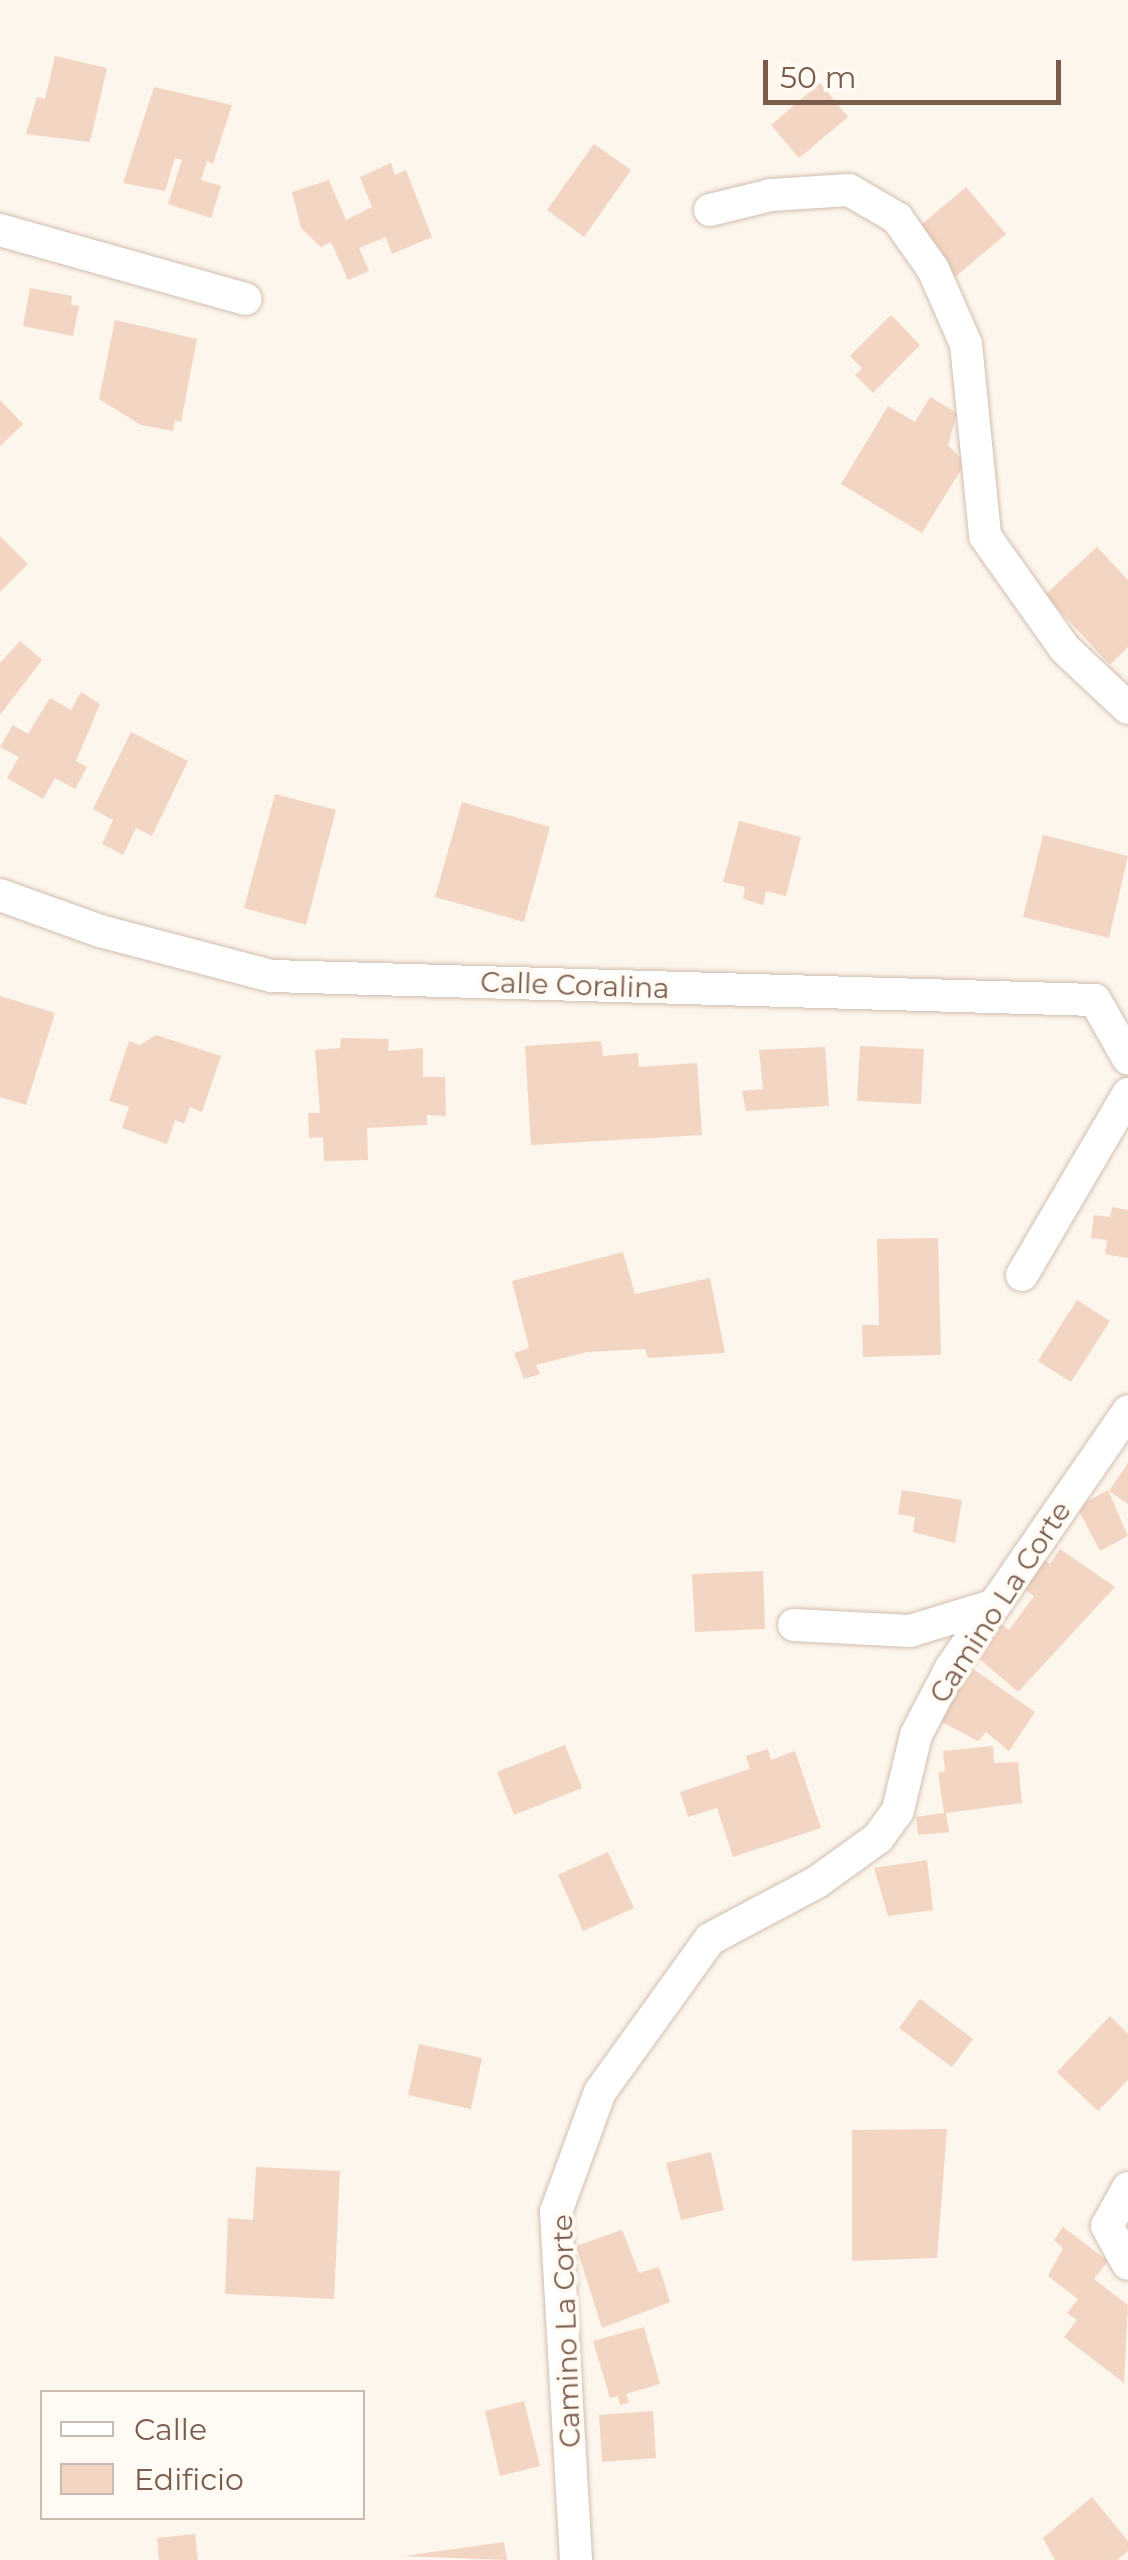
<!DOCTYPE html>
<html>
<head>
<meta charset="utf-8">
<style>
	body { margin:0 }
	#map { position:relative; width:1128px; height:2560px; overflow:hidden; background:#fdf6ec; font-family:Montserrat,sans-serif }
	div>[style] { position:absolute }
	.building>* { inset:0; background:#f3d5c3 }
	.roads { filter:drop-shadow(0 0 2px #d1beb0) drop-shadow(0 0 2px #d1beb0) }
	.minor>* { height:32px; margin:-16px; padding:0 16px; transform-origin:16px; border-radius:16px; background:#fff }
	span { translate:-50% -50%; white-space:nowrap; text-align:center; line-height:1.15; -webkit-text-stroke:8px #fffaf3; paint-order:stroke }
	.street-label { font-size:28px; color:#7a5c4d }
	.legend { position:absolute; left:40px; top:2390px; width:325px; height:130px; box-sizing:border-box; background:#fffaf3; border:2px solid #cabbb1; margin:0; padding:12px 18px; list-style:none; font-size:30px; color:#7a5c4d }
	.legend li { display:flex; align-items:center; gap:20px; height:50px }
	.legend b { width:50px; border:2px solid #cabbb1 }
	.scale { position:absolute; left:763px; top:60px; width:298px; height:45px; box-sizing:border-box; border:5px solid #7a5c4d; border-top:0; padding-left:12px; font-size:30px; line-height:35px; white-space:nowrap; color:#7a5c4d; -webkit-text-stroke:8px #fffaf3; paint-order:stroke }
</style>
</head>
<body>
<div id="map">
	<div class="building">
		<div style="clip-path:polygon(55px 56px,107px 68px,90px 142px,26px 134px,37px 97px,45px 99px)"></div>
		<div style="clip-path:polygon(820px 83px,848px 117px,799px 158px,771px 125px)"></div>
		<div style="clip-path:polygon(154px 87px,232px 105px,213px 164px,207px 161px,201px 180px,221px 186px,211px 218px,168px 204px,182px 160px,175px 158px,165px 191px,123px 183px)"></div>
		<div style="clip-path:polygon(594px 144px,631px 170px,584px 237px,547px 210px)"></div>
		<div style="clip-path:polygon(391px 163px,395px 175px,406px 170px,432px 237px,392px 254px,386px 237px,359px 248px,369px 271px,348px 280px,331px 242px,321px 247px,301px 228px,292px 192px,329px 180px,346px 220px,372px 207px,360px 177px)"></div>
		<div style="clip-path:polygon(966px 187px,1006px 234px,954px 278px,914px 231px)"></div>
		<div style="clip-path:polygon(30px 288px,72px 296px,71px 305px,79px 306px,73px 336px,23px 326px)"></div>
		<div style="clip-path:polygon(891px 315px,920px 345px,873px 393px,855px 375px,862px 368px,850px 356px)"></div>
		<div style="clip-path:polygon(115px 320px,197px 339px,181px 422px,175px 420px,173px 431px,141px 425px,99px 399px)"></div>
		<div style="clip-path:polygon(930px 397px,957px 413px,948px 445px,965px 463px,922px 533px,841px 484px,888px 406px,915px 422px)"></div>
		<div style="clip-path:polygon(0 400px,23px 424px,0 446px)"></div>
		<div style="clip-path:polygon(0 536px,28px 564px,0 592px)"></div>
		<div style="clip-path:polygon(1097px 547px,1128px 580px,1128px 647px,1110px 665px,1045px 595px)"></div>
		<div style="clip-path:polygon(20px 641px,42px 660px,0 715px,0 663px)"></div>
		<div style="clip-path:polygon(81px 692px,100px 704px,76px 761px,87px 767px,75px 789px,55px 778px,43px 799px,7px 778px,19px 757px,0 747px,13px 725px,28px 734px,50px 698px,71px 710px)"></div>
		<div style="clip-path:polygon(131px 732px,188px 761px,152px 836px,136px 828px,123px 855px,102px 844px,113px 820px,93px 809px)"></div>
		<div style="clip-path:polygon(275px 794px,336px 810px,306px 925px,244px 908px)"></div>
		<div style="clip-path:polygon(462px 802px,550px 827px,524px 922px,435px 897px)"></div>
		<div style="clip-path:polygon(739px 821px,801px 837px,786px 896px,766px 891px,763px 905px,743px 899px,745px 887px,723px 882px)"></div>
		<div style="clip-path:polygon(1043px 835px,1128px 856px,1109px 938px,1023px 917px)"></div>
		<div style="clip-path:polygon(0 996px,55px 1013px,26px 1105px,0 1097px)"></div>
		<div style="clip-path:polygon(156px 1035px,221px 1056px,202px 1112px,190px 1107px,184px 1124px,175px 1120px,167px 1144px,122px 1128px,129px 1107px,109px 1101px,129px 1041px,140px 1045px)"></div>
		<div style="clip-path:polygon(341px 1038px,389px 1039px,388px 1051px,423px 1048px,423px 1077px,445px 1077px,446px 1116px,427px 1115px,427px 1125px,367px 1128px,368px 1160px,324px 1161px,323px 1137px,309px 1138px,308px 1113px,320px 1113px,315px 1050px,340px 1048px)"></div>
		<div style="clip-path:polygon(601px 1041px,603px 1056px,638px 1053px,639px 1067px,697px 1063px,702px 1135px,531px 1145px,525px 1046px)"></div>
		<div style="clip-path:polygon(860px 1046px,924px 1049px,921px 1104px,857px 1101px)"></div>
		<div style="clip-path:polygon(825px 1047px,829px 1106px,746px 1111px,742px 1091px,763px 1089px,759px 1050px)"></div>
		<div style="clip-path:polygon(1112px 1207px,1128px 1210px,1128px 1258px,1105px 1254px,1107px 1240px,1091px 1238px,1094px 1215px,1110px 1217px)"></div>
		<div style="clip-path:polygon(938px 1238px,941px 1355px,863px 1357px,862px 1325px,879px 1325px,877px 1239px)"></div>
		<div style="clip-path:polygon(623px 1252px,635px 1294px,710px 1278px,725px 1353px,648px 1358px,645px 1349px,587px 1352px,536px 1365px,540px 1374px,524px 1379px,514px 1353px,529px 1348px,512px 1281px)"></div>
		<div style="clip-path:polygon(1077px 1300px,1110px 1321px,1071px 1382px,1038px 1361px)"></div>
		<div style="clip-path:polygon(1128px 1463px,1128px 1504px,1109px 1491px)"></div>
		<div style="clip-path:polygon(902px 1490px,962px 1500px,955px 1543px,913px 1532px,915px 1517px,898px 1514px)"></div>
		<div style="clip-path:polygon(1108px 1490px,1128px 1536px,1100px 1551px,1077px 1507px)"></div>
		<div style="clip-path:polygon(1060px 1549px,1115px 1587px,1018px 1692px,975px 1655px,999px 1622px,1009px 1630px,1034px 1596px,1018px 1585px,1039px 1556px,1050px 1564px)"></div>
		<div style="clip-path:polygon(763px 1571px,765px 1629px,695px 1632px,692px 1574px)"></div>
		<div style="clip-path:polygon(972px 1668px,1035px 1712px,1009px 1751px,986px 1732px,978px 1741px,940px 1721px)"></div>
		<div style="clip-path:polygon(565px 1745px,582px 1788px,514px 1815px,497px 1772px)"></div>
		<div style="clip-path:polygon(993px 1746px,994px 1763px,1018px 1762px,1022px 1803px,946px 1813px,949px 1832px,918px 1835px,916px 1817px,944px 1813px,938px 1773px,945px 1771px,943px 1751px)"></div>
		<div style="clip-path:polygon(768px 1749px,771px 1760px,795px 1751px,821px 1828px,733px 1857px,717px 1808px,688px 1817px,680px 1792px,750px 1769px,746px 1756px)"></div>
		<div style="clip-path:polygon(608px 1852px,634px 1908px,583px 1931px,558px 1875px)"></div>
		<div style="clip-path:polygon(927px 1860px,933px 1910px,888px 1916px,874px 1868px)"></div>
		<div style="clip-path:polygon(920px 1999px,973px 2039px,952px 2067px,899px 2028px)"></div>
		<div style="clip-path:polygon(1110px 2016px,1128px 2034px,1128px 2080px,1098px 2111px,1057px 2072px)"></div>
		<div style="clip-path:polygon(419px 2044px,482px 2058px,471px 2109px,408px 2095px)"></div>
		<div style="clip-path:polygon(947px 2129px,937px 2258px,852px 2261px,852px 2130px)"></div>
		<div style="clip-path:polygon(711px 2152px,724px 2210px,681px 2220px,666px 2163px)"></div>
		<div style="clip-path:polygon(256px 2167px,340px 2171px,334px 2299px,225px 2294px,228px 2218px,253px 2220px)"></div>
		<div style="clip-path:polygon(1063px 2227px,1108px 2261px,1094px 2279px,1128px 2305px,1124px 2383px,1064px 2337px,1077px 2320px,1067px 2313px,1078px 2299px,1048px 2276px,1063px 2248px,1054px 2240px)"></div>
		<div style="clip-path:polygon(622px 2230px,639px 2273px,659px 2267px,670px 2302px,602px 2328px,576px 2246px)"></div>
		<div style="clip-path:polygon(644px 2327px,660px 2384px,626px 2394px,629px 2403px,620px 2405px,618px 2396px,610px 2398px,593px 2341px)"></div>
		<div style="clip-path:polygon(524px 2401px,540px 2466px,500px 2476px,485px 2411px)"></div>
		<div style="clip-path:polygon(653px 2411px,656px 2458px,602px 2462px,599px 2415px)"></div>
		<div style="clip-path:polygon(1092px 2497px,1128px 2541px,1128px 2551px,1117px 2560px,1055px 2560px,1043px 2538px)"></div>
		<div style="clip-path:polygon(195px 2534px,198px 2560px,159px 2560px,157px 2538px)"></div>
		<div style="clip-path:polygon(504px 2542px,507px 2560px,373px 2555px,404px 2556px)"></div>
	</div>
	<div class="roads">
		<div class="minor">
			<div style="left:710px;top:210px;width:63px;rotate:-13.8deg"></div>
			<div style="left:771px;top:195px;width:78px;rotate:-3.7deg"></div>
			<div style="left:849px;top:190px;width:56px;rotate:30.3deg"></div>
			<div style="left:897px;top:218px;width:62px;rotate:54.8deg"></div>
			<div style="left:933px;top:269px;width:82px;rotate:66.3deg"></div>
			<div style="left:966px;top:344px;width:193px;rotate:84.3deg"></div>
			<div style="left:985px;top:536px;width:138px;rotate:54.7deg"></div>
			<div style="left:1065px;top:649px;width:86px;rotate:43.1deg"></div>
			<div style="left:0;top:230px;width:255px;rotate:15.7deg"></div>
			<div style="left:0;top:895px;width:106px;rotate:19.8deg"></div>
			<div style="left:100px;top:931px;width:178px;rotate:14.7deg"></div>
			<div style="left:272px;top:976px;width:823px;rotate:1.67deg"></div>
			<div style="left:1095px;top:1000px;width:67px;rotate:60.4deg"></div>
			<div style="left:1022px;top:1275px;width:210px;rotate:-59.6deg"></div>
			<div style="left:794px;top:1625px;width:116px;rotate:3deg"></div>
			<div style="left:910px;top:1631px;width:89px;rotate:-17deg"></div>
			<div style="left:1128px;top:2188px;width:43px;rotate:118.9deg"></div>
			<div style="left:1107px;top:2226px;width:43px;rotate:61.1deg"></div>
			<div style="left:576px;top:2560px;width:349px;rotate:-93.3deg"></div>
			<div style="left:556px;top:2212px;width:128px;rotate:-69.9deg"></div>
			<div style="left:600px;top:2092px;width:188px;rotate:-54.3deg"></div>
			<div style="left:710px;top:1939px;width:121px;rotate:-28deg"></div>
			<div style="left:817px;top:1882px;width:75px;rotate:-35.8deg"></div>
			<div style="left:878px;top:1838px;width:34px;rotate:-54deg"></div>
			<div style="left:898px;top:1810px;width:77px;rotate:-76.5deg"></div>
			<div style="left:916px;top:1735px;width:76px;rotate:-62.4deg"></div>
			<div style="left:951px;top:1668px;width:312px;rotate:-55.4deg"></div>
		</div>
	</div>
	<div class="street-label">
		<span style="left:575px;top:985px;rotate:2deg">Calle Coralina</span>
		<span style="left:1000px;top:1602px;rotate:-57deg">Camino La Corte</span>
		<span style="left:566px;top:2331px;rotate:-92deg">Camino La Corte</span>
	</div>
	<ul class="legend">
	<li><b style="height:12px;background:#fff"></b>Calle</li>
	<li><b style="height:28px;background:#f3d5c3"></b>Edificio</li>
	</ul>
	<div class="scale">50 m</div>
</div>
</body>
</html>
